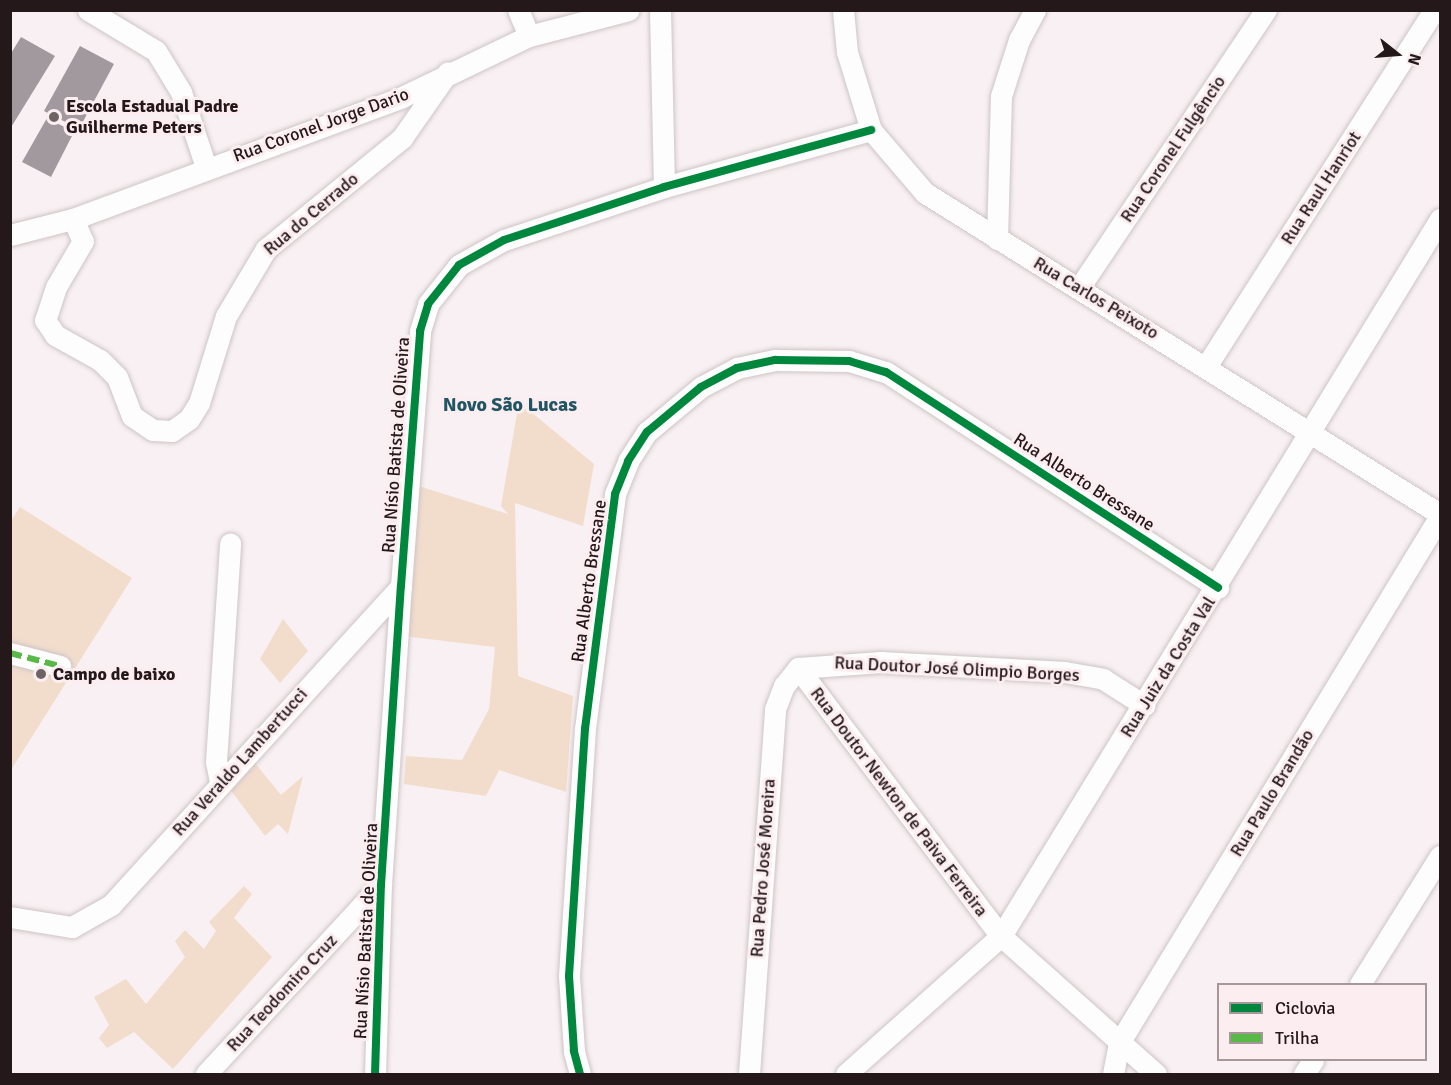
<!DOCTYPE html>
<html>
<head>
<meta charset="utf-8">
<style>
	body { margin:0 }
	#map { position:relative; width:1451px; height:1085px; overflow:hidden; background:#f8f0f2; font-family:Signika,sans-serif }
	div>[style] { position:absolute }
	.green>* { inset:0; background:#f2ddcd }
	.building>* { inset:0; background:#a1999d }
	.roads { filter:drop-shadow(0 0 2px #cec4c6) drop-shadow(0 0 2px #cec4c6) }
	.minor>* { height:21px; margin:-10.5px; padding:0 10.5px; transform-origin:10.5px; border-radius:10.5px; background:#fefdfd }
	.quiet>* { height:6px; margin-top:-3px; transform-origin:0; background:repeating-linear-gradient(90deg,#58b947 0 12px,transparent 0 18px) }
	.cycleway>* { height:8px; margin:-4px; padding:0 4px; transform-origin:4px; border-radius:4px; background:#00873e }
	.dots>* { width:16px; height:16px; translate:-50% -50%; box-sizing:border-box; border:3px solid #fcedf0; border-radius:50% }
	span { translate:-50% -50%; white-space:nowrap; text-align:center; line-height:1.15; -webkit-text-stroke:6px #fcedf0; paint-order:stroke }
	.poi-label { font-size:18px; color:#24181a; font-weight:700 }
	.left { translate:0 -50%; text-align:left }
	.street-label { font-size:18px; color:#24181a }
	.neighbourhood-label { font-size:20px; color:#205564; font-weight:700 }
	.frame { position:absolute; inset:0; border:12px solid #24181a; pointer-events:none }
	.legend { position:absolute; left:1217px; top:983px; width:210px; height:78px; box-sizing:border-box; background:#fcedf0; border:2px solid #a6989a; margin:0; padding:8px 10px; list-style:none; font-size:18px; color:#24181a }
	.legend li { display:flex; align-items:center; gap:12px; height:30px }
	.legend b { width:30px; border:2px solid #a6989a }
	.north { position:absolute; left:1367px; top:24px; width:60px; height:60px; -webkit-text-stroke:4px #fcedf0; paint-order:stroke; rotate:107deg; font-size:16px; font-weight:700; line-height:24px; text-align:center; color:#24181a }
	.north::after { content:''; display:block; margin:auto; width:21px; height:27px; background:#24181a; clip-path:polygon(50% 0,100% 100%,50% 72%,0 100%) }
</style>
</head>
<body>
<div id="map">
	<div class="green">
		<div style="clip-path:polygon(519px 402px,594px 464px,583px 526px,515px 503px,518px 676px,573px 696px,566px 792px,499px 770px,486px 796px,404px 784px,406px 756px,462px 760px,489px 709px,495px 647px,403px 636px,412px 484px,508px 514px,501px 506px)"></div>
		<div style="clip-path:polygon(20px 507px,132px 578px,11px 770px,10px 522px)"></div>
		<div style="clip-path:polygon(283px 619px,308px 651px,280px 683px,260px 659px)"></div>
		<div style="clip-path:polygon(251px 758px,281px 795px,303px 776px,288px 834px,278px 824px,265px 836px,227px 785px)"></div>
		<div style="clip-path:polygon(244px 886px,252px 894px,234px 918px,272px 957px,173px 1069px,134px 1032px,107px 1048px,99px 1038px,109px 1025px,94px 997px,126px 979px,146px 1004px,185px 957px,175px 941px,185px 930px,204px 949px,216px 931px,209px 922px)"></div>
	</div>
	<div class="building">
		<div style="clip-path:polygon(21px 37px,55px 56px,10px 129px,10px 55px)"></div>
		<div style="clip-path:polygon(80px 46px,114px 64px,79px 129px,44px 111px)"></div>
		<div style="clip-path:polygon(47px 118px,74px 132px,51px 177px,22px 162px)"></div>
	</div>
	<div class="roads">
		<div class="minor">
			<div style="left:88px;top:10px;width:79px;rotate:31.1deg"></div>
			<div style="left:156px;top:51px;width:48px;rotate:58.6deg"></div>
			<div style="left:181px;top:92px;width:79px;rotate:71.6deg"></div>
			<div style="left:518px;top:10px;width:28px;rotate:67deg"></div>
			<div style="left:660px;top:10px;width:177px;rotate:88.7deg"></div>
			<div style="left:843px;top:10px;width:42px;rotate:84.6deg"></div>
			<div style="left:847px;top:52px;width:82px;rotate:72.9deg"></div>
			<div style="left:871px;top:130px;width:83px;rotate:49.4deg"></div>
			<div style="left:925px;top:193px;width:607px;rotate:31.94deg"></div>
			<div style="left:73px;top:219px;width:24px;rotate:66deg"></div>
			<div style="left:83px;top:241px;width:53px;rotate:120.4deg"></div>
			<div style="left:56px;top:287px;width:35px;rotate:108deg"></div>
			<div style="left:45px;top:320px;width:18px;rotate:56deg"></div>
			<div style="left:55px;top:335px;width:51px;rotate:29.1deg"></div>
			<div style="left:100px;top:360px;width:24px;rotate:45deg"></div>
			<div style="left:117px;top:377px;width:42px;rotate:69deg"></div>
			<div style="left:132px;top:416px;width:25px;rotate:34deg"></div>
			<div style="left:153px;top:430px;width:19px;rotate:3deg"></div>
			<div style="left:172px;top:431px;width:21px;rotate:-35deg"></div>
			<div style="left:189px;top:419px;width:19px;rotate:-58deg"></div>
			<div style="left:199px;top:403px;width:91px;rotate:-72.8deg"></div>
			<div style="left:226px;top:316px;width:78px;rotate:-59.2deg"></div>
			<div style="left:266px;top:249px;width:176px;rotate:-39.2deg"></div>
			<div style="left:402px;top:138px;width:80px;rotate:-55.1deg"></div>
			<div style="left:10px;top:235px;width:65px;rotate:-14.3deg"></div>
			<div style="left:73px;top:219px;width:351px;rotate:-20.3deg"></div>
			<div style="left:402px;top:97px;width:141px;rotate:-25.7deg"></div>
			<div style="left:529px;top:36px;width:103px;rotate:-14.6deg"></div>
			<div style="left:997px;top:239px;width:143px;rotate:-88.4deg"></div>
			<div style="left:1001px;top:96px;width:59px;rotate:-72.2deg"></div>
			<div style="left:1019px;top:40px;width:34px;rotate:-62deg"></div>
			<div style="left:1079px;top:288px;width:335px;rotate:-56.1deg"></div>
			<div style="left:1207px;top:365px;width:421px;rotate:-57.4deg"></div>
			<div style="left:10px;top:653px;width:52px;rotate:14.6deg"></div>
			<div style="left:798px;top:668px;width:336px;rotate:52.9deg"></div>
			<div style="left:1001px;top:936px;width:208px;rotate:41.7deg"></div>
			<div style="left:798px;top:668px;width:83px;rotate:-4.1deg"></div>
			<div style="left:881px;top:662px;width:184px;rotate:3.1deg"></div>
			<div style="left:1065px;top:672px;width:39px;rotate:10deg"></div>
			<div style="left:1103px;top:679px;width:49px;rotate:32.4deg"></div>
			<div style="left:220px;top:782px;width:20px;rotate:-101deg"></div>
			<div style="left:216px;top:762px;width:219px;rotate:-86.3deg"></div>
			<div style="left:10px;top:917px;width:63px;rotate:9.2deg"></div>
			<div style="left:72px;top:927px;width:45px;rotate:-29.4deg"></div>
			<div style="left:111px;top:905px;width:431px;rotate:-47.7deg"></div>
			<div style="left:1360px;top:984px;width:151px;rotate:-58deg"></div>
			<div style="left:206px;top:1074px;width:258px;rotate:-47.2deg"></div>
			<div style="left:375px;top:1074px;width:189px;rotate:-88.2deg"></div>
			<div style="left:381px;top:885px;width:300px;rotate:-86.2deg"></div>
			<div style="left:401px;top:586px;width:256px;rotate:-85.7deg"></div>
			<div style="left:420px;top:331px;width:28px;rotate:-73deg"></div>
			<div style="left:428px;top:304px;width:50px;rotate:-51.5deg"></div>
			<div style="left:459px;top:265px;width:51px;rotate:-29.1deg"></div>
			<div style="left:504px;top:240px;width:169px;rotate:-18.3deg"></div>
			<div style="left:664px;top:187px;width:215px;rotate:-15.4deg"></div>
			<div style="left:580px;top:1074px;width:24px;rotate:-105deg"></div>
			<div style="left:574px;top:1051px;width:75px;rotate:-93.8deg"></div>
			<div style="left:569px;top:976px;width:248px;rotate:-86.3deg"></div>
			<div style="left:585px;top:729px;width:237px;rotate:-82.7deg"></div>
			<div style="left:615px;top:494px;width:35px;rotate:-68deg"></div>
			<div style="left:628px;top:461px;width:35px;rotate:-57deg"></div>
			<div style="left:647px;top:432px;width:70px;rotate:-39.8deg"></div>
			<div style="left:701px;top:387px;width:41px;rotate:-27.8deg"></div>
			<div style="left:737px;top:368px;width:39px;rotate:-12deg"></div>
			<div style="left:775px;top:360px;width:74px;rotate:0.8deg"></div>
			<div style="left:849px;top:361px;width:39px;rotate:17deg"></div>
			<div style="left:886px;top:372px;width:396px;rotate:33deg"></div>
			<div style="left:749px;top:1074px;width:366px;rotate:-85.9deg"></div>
			<div style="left:775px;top:709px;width:25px;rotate:-69deg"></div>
			<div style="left:784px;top:686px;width:23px;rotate:-52deg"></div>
			<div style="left:846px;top:1074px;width:208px;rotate:-41.7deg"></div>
			<div style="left:1001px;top:936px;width:841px;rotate:-58.52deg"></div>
			<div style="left:1113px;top:1074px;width:32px;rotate:-79deg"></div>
			<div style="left:1119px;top:1043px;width:617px;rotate:-58.65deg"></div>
			<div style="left:1304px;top:1074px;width:17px;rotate:-57deg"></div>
		</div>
	</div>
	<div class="quiet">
		<div style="left:10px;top:653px;width:52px;rotate:14.6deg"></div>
	</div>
	<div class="cycleway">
		<div style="left:375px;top:1074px;width:189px;rotate:-88.2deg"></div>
		<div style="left:381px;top:885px;width:300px;rotate:-86.2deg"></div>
		<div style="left:401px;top:586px;width:256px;rotate:-85.7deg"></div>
		<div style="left:420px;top:331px;width:28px;rotate:-73deg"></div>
		<div style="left:428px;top:304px;width:50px;rotate:-51.5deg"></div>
		<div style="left:459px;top:265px;width:51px;rotate:-29.1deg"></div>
		<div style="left:504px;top:240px;width:169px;rotate:-18.3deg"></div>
		<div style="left:664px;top:187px;width:215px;rotate:-15.4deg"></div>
		<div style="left:580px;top:1074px;width:24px;rotate:-105deg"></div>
		<div style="left:574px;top:1051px;width:75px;rotate:-93.8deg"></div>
		<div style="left:569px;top:976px;width:248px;rotate:-86.3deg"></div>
		<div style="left:585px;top:729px;width:237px;rotate:-82.7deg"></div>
		<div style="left:615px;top:494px;width:35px;rotate:-68deg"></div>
		<div style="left:628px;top:461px;width:35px;rotate:-57deg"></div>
		<div style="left:647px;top:432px;width:70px;rotate:-39.8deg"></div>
		<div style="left:701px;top:387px;width:41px;rotate:-27.8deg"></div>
		<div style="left:737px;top:368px;width:39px;rotate:-12deg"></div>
		<div style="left:775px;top:360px;width:74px;rotate:0.8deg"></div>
		<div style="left:849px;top:361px;width:39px;rotate:17deg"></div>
		<div style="left:886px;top:372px;width:396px;rotate:33deg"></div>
	</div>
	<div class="dots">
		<div style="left:54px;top:117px;background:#6e6466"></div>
		<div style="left:41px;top:674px;background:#6e6466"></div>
	</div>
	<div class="poi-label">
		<span class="left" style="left:66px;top:117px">Escola Estadual Padre<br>Guilherme Peters</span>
		<span class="left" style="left:53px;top:674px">Campo de baixo</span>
	</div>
	<div class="street-label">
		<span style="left:321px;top:125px;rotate:-20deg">Rua Coronel Jorge Dario</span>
		<span style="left:1173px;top:149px;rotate:-56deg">Rua Coronel Fulgêncio</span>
		<span style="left:1321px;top:188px;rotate:-57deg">Rua Raul Hanriot</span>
		<span style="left:311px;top:214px;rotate:-40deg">Rua do Cerrado</span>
		<span style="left:1096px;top:298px;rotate:31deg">Rua Carlos Peixoto</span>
		<span style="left:396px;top:445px;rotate:-86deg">Rua Nísio Batista de Oliveira</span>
		<span style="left:1084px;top:482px;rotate:33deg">Rua Alberto Bressane</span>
		<span style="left:589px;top:581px;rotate:-82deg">Rua Alberto Bressane</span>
		<span style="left:1168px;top:667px;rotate:-58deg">Rua Juiz da Costa Val</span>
		<span style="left:957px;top:669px;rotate:3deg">Rua Doutor José Olimpio Borges</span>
		<span style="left:240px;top:762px;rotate:-48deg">Rua Veraldo Lambertucci</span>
		<span style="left:1272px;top:793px;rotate:-59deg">Rua Paulo Brandão</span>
		<span style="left:899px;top:802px;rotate:53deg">Rua Doutor Newton de Paiva Ferreira</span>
		<span style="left:763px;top:868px;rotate:-86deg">Rua Pedro José Moreira</span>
		<span style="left:366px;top:931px;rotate:-87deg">Rua Nísio Batista de Oliveira</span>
		<span style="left:282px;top:993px;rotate:-47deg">Rua Teodomiro Cruz</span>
	</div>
	<div class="neighbourhood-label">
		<span style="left:510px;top:404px">Novo São Lucas</span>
	</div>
	<div class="frame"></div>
	<ul class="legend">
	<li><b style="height:8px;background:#00873e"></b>Ciclovia</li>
	<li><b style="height:8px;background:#58b947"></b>Trilha</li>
	</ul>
	<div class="north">N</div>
</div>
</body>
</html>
